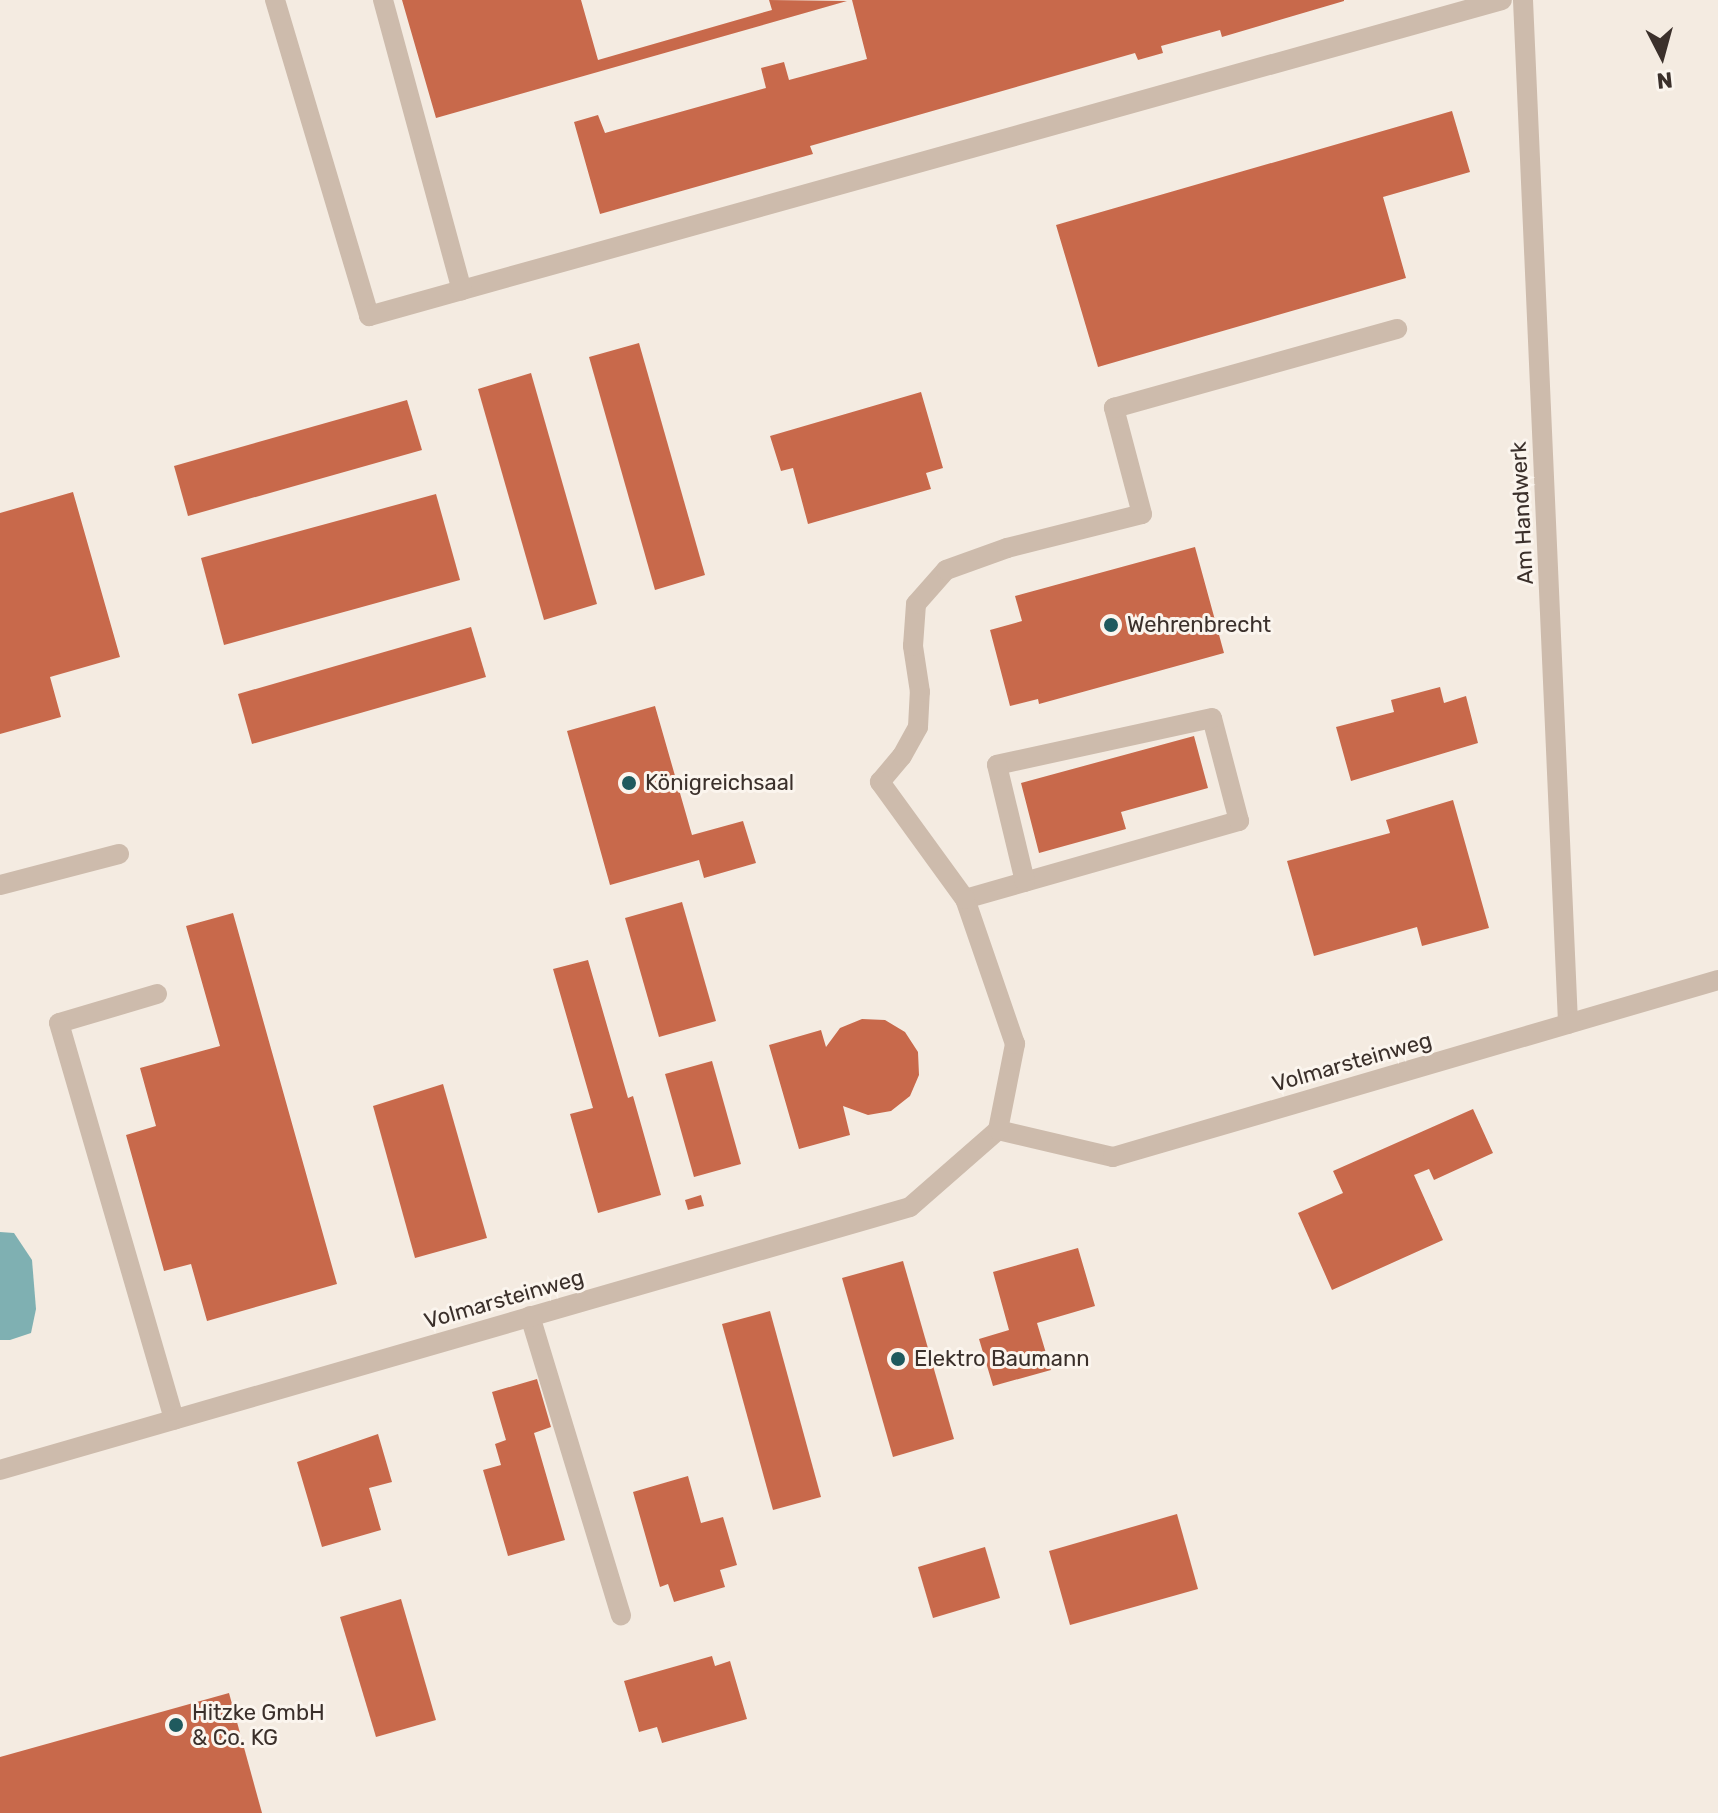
<!DOCTYPE html>
<html>
<head>
<meta charset="utf-8">
<style>
	body { margin:0 }
	#map { position:relative; width:1718px; height:1813px; overflow:hidden; background:#f4ebe1; font-family:Rubik,sans-serif }
	div>[style] { position:absolute }
	.water>* { inset:0; background:#7fb0b2 }
	.building>* { inset:0; background:#c8694b }
	.lane>* { height:20px; margin:-10px; padding:0 10px; transform-origin:10px; border-radius:10px; background:#cdbbac }
	.street>* { height:20px; margin:-10px; padding:0 10px; transform-origin:10px; border-radius:10px; background:#cdbbac }
	.dots>* { width:22px; height:22px; translate:-50% -50%; box-sizing:border-box; border:4px solid #fbf5ee; border-radius:50% }
	span { translate:-50% -50%; white-space:nowrap; text-align:center; line-height:1.15; -webkit-text-stroke:6px #fbf5ee; paint-order:stroke }
	.street-label { font-size:22px; color:#3b302b }
	.poi-label { font-size:22px; color:#3b302b }
	.left { translate:0 -50%; text-align:left }
	.north { position:absolute; left:1622px; top:16px; width:80px; height:80px; -webkit-text-stroke:6px #fbf5ee; paint-order:stroke; rotate:174deg; font-size:22px; font-weight:700; line-height:32px; text-align:center; color:#3b302b }
	.north::after { content:''; display:block; margin:auto; width:28px; height:36px; background:#3b302b; clip-path:polygon(50% 0,100% 100%,50% 72%,0 100%) }
</style>
</head>
<body>
<div id="map">
	<div class="water">
		<div style="clip-path:polygon(0 1232px,14px 1233px,32px 1260px,36px 1309px,31px 1333px,10px 1340px,0 1340px)"></div>
	</div>
	<div class="building">
		<div style="clip-path:polygon(402px 0,581px 0,598px 60px,772px 10px,769px 0,847px 1px,436px 118px)"></div>
		<div style="clip-path:polygon(852px 0,1344px 0,1344px 1px,1222px 37px,1220px 30px,1161px 46px,1163px 53px,1138px 60px,1135px 53px,845px 136px,810px 146px,813px 154px,600px 214px,574px 122px,598px 115px,605px 133px,766px 88px,761px 68px,784px 62px,789px 80px,867px 59px)"></div>
		<div style="clip-path:polygon(1452px 111px,1470px 172px,1383px 197px,1406px 278px,1098px 367px,1056px 225px)"></div>
		<div style="clip-path:polygon(639px 343px,705px 575px,655px 590px,589px 357px)"></div>
		<div style="clip-path:polygon(531px 373px,597px 604px,544px 620px,478px 389px)"></div>
		<div style="clip-path:polygon(921px 392px,943px 468px,926px 473px,931px 489px,808px 524px,793px 468px,781px 471px,770px 436px)"></div>
		<div style="clip-path:polygon(407px 400px,422px 450px,188px 516px,174px 466px)"></div>
		<div style="clip-path:polygon(73px 492px,120px 657px,50px 677px,61px 717px,0 734px,0 513px)"></div>
		<div style="clip-path:polygon(436px 494px,460px 580px,224px 645px,201px 558px)"></div>
		<div style="clip-path:polygon(1195px 547px,1224px 653px,1039px 704px,1038px 699px,1010px 706px,990px 630px,1022px 621px,1015px 596px)"></div>
		<div style="clip-path:polygon(471px 627px,486px 677px,252px 744px,238px 694px)"></div>
		<div style="clip-path:polygon(1440px 687px,1444px 703px,1466px 696px,1478px 743px,1351px 781px,1336px 727px,1394px 712px,1391px 700px)"></div>
		<div style="clip-path:polygon(655px 706px,692px 835px,743px 821px,756px 863px,704px 878px,699px 860px,610px 885px,567px 731px)"></div>
		<div style="clip-path:polygon(1194px 736px,1208px 788px,1121px 812px,1126px 829px,1039px 853px,1021px 783px)"></div>
		<div style="clip-path:polygon(1453px 800px,1489px 928px,1422px 946px,1417px 927px,1314px 956px,1287px 861px,1390px 833px,1386px 820px)"></div>
		<div style="clip-path:polygon(682px 902px,716px 1021px,659px 1037px,625px 918px)"></div>
		<div style="clip-path:polygon(233px 913px,337px 1284px,207px 1321px,191px 1264px,164px 1271px,126px 1135px,156px 1126px,140px 1068px,220px 1046px,186px 926px)"></div>
		<div style="clip-path:polygon(588px 960px,628px 1098px,633px 1096px,661px 1195px,598px 1213px,570px 1114px,593px 1108px,553px 969px)"></div>
		<div style="clip-path:polygon(862px 1019px,885px 1020px,905px 1032px,918px 1052px,919px 1075px,910px 1096px,891px 1111px,868px 1115px,843px 1106px,850px 1135px,799px 1149px,769px 1045px,821px 1030px,826px 1047px,840px 1028px)"></div>
		<div style="clip-path:polygon(712px 1061px,741px 1164px,694px 1177px,665px 1074px)"></div>
		<div style="clip-path:polygon(443px 1084px,487px 1238px,415px 1258px,373px 1106px)"></div>
		<div style="clip-path:polygon(1473px 1109px,1493px 1153px,1434px 1180px,1429px 1169px,1414px 1175px,1443px 1240px,1332px 1290px,1298px 1213px,1343px 1193px,1333px 1171px)"></div>
		<div style="clip-path:polygon(701px 1195px,704px 1206px,688px 1210px,685px 1200px)"></div>
		<div style="clip-path:polygon(1078px 1248px,1095px 1306px,1037px 1323px,1051px 1370px,993px 1386px,979px 1339px,1009px 1330px,993px 1272px)"></div>
		<div style="clip-path:polygon(903px 1261px,954px 1439px,893px 1457px,842px 1278px)"></div>
		<div style="clip-path:polygon(770px 1311px,821px 1497px,773px 1510px,722px 1324px)"></div>
		<div style="clip-path:polygon(537px 1379px,551px 1427px,534px 1433px,565px 1540px,508px 1556px,483px 1470px,501px 1465px,495px 1444px,506px 1440px,492px 1392px)"></div>
		<div style="clip-path:polygon(378px 1434px,392px 1482px,369px 1488px,381px 1530px,322px 1547px,297px 1462px)"></div>
		<div style="clip-path:polygon(688px 1476px,701px 1523px,723px 1517px,737px 1565px,720px 1570px,725px 1587px,674px 1602px,668px 1584px,660px 1587px,633px 1492px)"></div>
		<div style="clip-path:polygon(1177px 1514px,1198px 1589px,1070px 1625px,1049px 1551px)"></div>
		<div style="clip-path:polygon(985px 1547px,1000px 1598px,933px 1618px,918px 1567px)"></div>
		<div style="clip-path:polygon(401px 1599px,436px 1720px,376px 1737px,340px 1617px)"></div>
		<div style="clip-path:polygon(712px 1656px,715px 1666px,730px 1661px,747px 1719px,662px 1743px,657px 1727px,639px 1732px,624px 1681px)"></div>
		<div style="clip-path:polygon(229px 1693px,262px 1813px,0 1813px,0 1757px)"></div>
	</div>
	<div class="lane">
		<div style="left:275px;top:0;width:330px;rotate:73.4deg"></div>
		<div style="left:369px;top:316px;width:1176px;rotate:-15.58deg"></div>
		<div style="left:383px;top:0;width:301px;rotate:74.8deg"></div>
		<div style="left:880px;top:782px;width:34px;rotate:-50deg"></div>
		<div style="left:902px;top:756px;width:33px;rotate:-61deg"></div>
		<div style="left:918px;top:727px;width:35px;rotate:-87deg"></div>
		<div style="left:920px;top:692px;width:47px;rotate:-98.7deg"></div>
		<div style="left:913px;top:646px;width:42px;rotate:-85.9deg"></div>
		<div style="left:916px;top:604px;width:45px;rotate:-48.6deg"></div>
		<div style="left:946px;top:570px;width:65px;rotate:-19.8deg"></div>
		<div style="left:1007px;top:548px;width:139px;rotate:-14.1deg"></div>
		<div style="left:1142px;top:514px;width:110px;rotate:-104.8deg"></div>
		<div style="left:1114px;top:408px;width:294px;rotate:-15.6deg"></div>
		<div style="left:0;top:885px;width:123px;rotate:-14.6deg"></div>
		<div style="left:965px;top:899px;width:285px;rotate:-15.9deg"></div>
		<div style="left:1239px;top:821px;width:106px;rotate:-104.7deg"></div>
		<div style="left:1212px;top:718px;width:220px;rotate:167.7deg"></div>
		<div style="left:997px;top:765px;width:120px;rotate:76.5deg"></div>
		<div style="left:157px;top:994px;width:102px;rotate:163.5deg"></div>
		<div style="left:59px;top:1023px;width:413px;rotate:73.8deg"></div>
		<div style="left:530px;top:1316px;width:313px;rotate:73.1deg"></div>
	</div>
	<div class="street">
		<div style="left:1523px;top:0;width:1025px;rotate:87.48deg"></div>
		<div style="left:998px;top:1130px;width:118px;rotate:13.2deg"></div>
		<div style="left:1113px;top:1157px;width:630px;rotate:-16.31deg"></div>
		<div style="left:0;top:1470px;width:947px;rotate:-16.12deg"></div>
		<div style="left:910px;top:1207px;width:117px;rotate:-41.2deg"></div>
		<div style="left:998px;top:1130px;width:88px;rotate:-78.8deg"></div>
		<div style="left:1015px;top:1044px;width:153px;rotate:-109deg"></div>
		<div style="left:965px;top:899px;width:145px;rotate:-126deg"></div>
	</div>
	<div class="dots">
		<div style="left:1111px;top:625px;background:#1f5a5e"></div>
		<div style="left:629px;top:783px;background:#1f5a5e"></div>
		<div style="left:898px;top:1359px;background:#1f5a5e"></div>
		<div style="left:176px;top:1725px;background:#1f5a5e"></div>
	</div>
	<div class="street-label">
		<span style="left:1522px;top:513px;rotate:-93deg">Am Handwerk</span>
		<span style="left:1352px;top:1062px;rotate:-16deg">Volmarsteinweg</span>
		<span style="left:504px;top:1299px;rotate:-16deg">Volmarsteinweg</span>
	</div>
	<div class="poi-label">
		<span class="left" style="left:1127px;top:625px">Wehrenbrecht</span>
		<span class="left" style="left:645px;top:783px">Königreichsaal</span>
		<span class="left" style="left:914px;top:1359px">Elektro Baumann</span>
		<span class="left" style="left:192px;top:1725px">Hitzke GmbH<br>&amp; Co. KG</span>
	</div>
	<div class="north">N</div>
</div>
</body>
</html>
